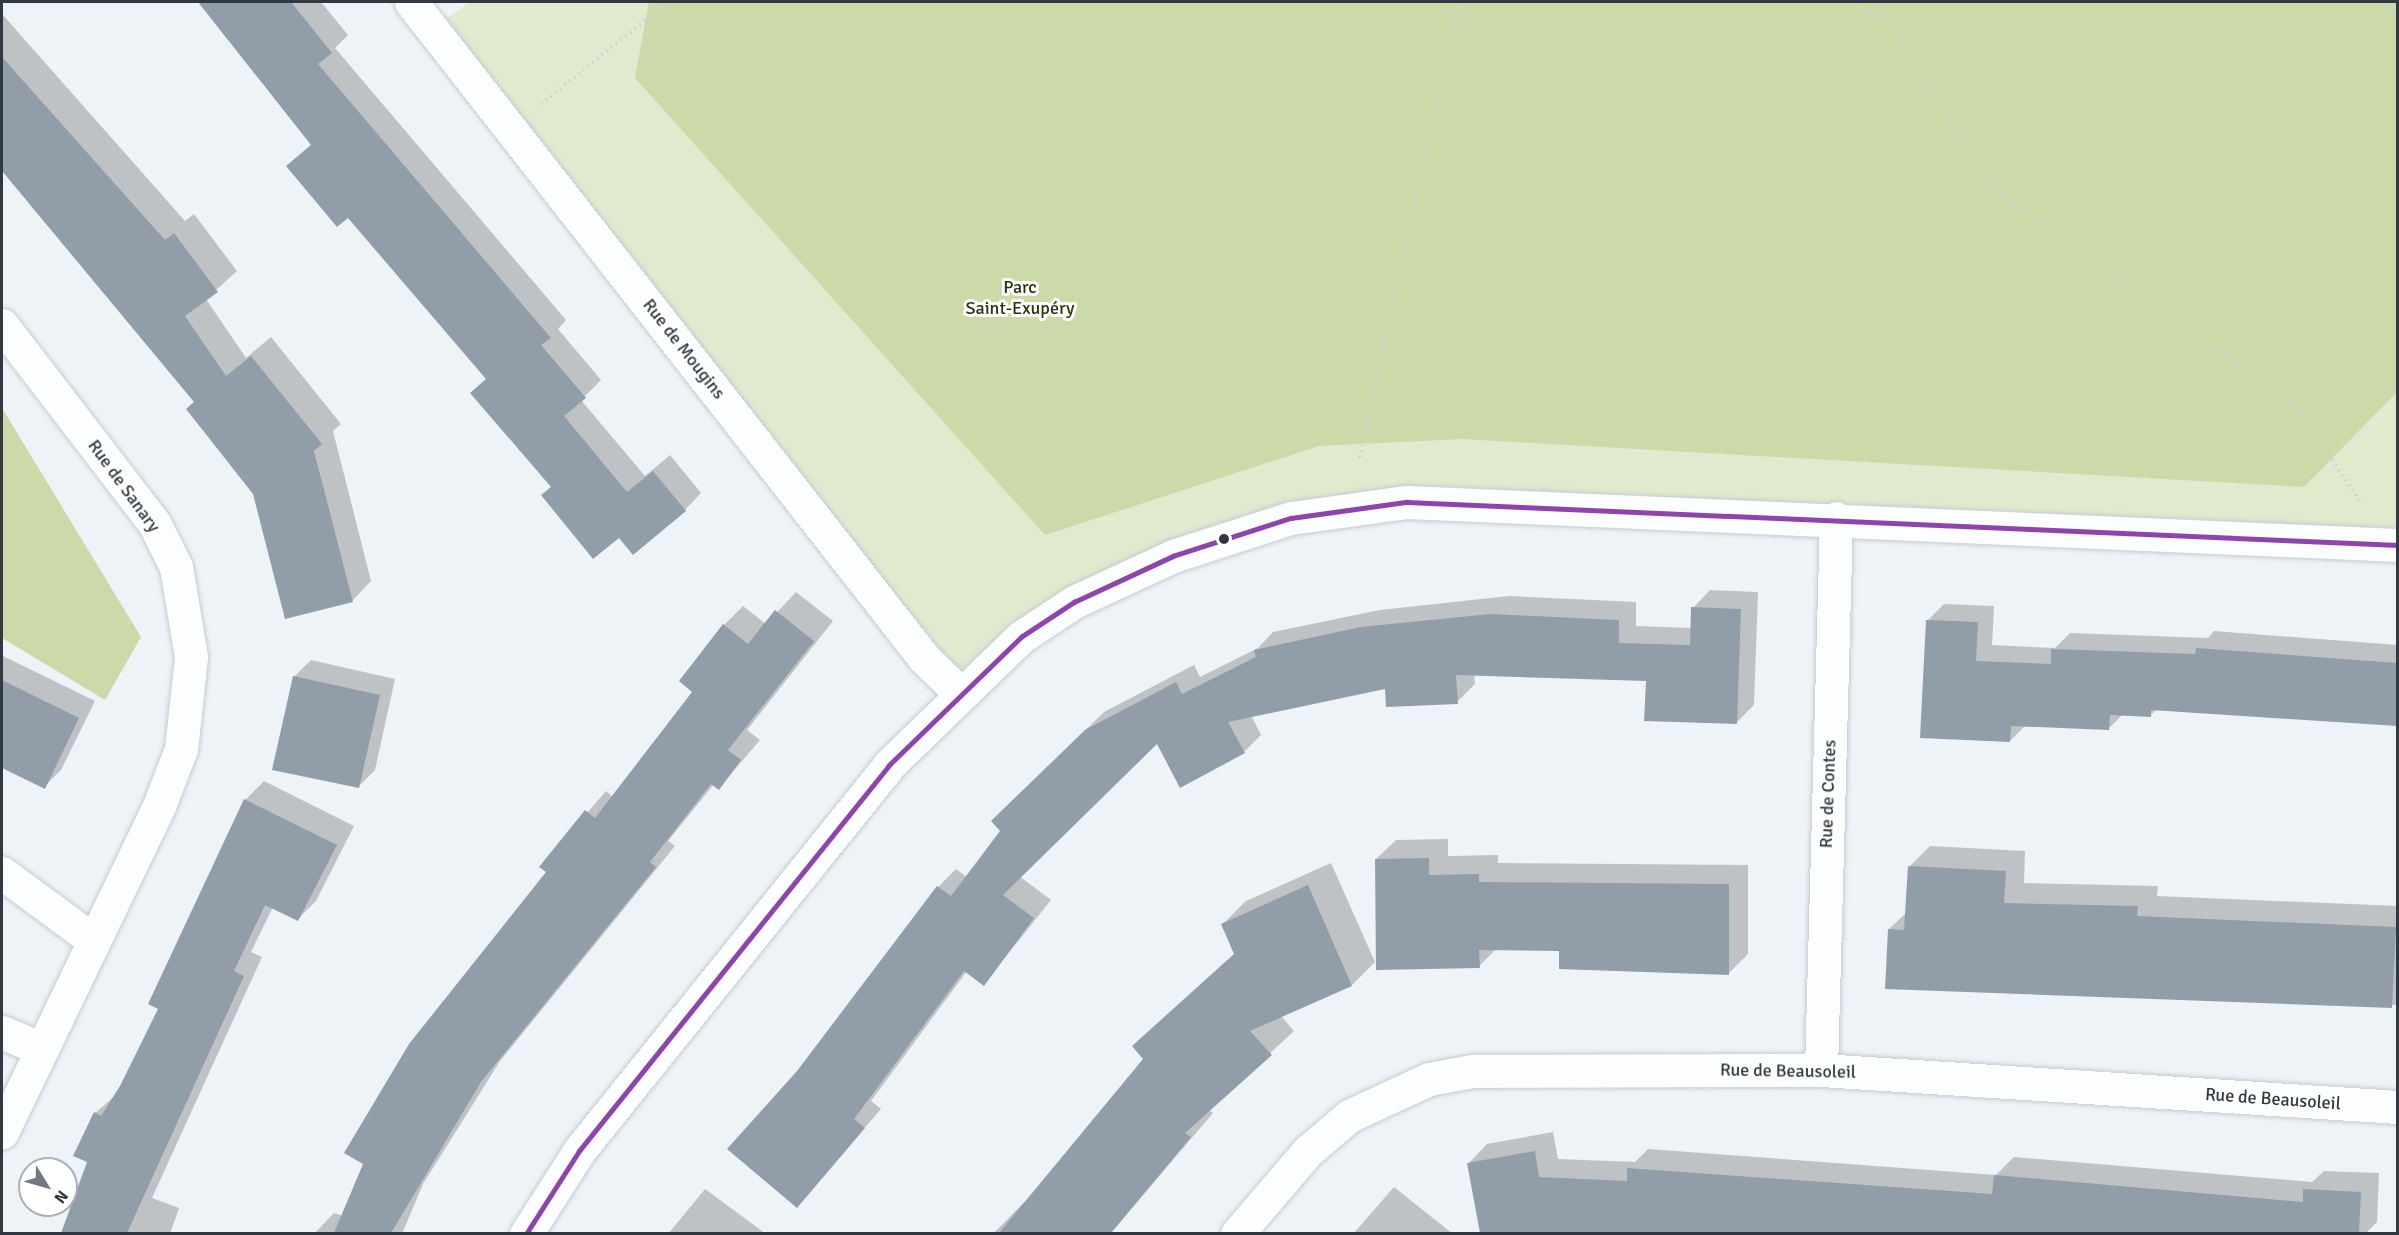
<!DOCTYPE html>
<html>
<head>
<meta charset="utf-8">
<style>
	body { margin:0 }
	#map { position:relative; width:2399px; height:1235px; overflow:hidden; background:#eef3f7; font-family:Signika,sans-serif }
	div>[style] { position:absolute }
	.green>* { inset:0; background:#e0eace }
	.forest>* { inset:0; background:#cbdaa8 }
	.shadow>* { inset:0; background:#0003 }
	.building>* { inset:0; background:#919ea9 }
	.path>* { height:4px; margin-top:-2px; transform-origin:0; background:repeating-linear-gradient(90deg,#ced2d3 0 1.5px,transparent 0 6px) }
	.roads { filter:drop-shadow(0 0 2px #c5cbd1) drop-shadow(0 0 2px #c5cbd1) }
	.minor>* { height:33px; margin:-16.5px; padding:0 16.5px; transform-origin:16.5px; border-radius:16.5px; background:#fcfdfe }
	.bus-1>* { height:4.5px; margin:-2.25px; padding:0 2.25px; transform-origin:2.25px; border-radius:2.25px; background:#8e44ad }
	.dots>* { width:16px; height:16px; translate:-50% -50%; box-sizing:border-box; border:3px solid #fff; border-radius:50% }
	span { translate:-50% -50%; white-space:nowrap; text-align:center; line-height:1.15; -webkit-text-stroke:6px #fff; paint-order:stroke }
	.park-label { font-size:18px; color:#2b330b }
	.street-label { font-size:18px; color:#303941 }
	.frame { position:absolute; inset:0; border:3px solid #303941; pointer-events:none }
	.north { position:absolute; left:18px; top:1157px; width:60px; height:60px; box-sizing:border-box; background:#fff; border:2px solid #acb0b3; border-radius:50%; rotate:127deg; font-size:16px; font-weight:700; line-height:24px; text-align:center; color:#303941 }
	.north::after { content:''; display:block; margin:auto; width:21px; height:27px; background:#727a81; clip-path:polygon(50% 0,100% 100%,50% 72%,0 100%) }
</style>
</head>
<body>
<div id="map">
	<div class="green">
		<div style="clip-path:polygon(470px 2px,2397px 2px,2397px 545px,1407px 502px,1173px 556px,960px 693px,431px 29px)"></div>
	</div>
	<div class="forest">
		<div style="clip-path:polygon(649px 2px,2397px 2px,2397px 392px,2304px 487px,1462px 439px,1319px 446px,1045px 535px,635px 78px)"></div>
		<div style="clip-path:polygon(2px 408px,141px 637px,105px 700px,2px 638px)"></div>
	</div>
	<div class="shadow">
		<div style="clip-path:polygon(200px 2px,321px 2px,348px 35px,335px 48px,566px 320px,558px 329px,601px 380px,581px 400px,645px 476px,670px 455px,701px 493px,685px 510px,619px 536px,543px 495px,552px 486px,487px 378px,348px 216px,288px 166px,312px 144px)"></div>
		<div style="clip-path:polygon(2px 14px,185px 221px,194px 214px,237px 271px,206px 299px,246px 358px,271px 337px,341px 424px,333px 431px,371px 581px,352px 601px,255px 493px,195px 402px,2px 169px)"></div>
		<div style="clip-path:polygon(1710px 590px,1758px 592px,1754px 705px,1736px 723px,1647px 680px,1474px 674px,1475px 684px,1457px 702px,1387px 687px,1251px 715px,1261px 735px,1244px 752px,1158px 742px,1019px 876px,1051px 900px,984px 984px,967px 971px,871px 1101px,881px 1109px,797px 1206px,798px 1072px,938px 887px,956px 869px,967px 877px,1002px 831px,1010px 804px,1104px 712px,1194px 665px,1200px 677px,1258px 648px,1273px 632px,1380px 610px,1509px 596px,1636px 602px,1636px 626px,1692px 628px,1693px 608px)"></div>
		<div style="clip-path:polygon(796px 592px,833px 621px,747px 730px,760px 740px,719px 788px,714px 784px,668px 841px,675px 846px,500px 1061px,423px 1184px,402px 1234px,314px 1234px,334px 1213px,343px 1216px,548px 872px,541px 866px,606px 791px,613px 797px,695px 691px,724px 625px,743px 606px,766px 624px)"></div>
		<div style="clip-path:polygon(1944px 604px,1994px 606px,1992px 645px,2055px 648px,2070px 633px,2208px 638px,2214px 631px,2398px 645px,2398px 723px,2157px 709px,2150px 716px,2123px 714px,2108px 729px,2026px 725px,2010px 741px,1927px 621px)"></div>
		<div style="clip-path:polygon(3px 656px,95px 701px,61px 770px,44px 787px,2px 766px)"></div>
		<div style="clip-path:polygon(311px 660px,395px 679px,375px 770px,358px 787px,294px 677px)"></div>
		<div style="clip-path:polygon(264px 781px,354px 826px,316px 901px,298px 919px,273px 907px,251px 952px,262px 957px,152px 1198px,179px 1208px,170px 1234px,63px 1234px,89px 1162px,95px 1113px,116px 1095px,160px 1008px,245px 800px)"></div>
		<div style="clip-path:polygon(1448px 839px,1448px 856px,1498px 855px,1498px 863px,1748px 865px,1748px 954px,1729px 973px,1560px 949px,1497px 948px,1479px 966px,1376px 859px,1396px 840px)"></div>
		<div style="clip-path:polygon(1930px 846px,2025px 851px,2024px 883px,2158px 886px,2157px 896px,2398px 906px,2398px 1005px,1886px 988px,1889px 929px,1907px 912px,1909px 867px)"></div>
		<div style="clip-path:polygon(1331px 863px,1375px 962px,1352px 985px,1281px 1016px,1294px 1031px,1209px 1110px,1213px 1113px,1110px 1234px,993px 1234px,1043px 1183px,1145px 1059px,1134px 1046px,1236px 953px,1223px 924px,1246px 901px)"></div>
		<div style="clip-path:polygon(1553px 1132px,1558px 1159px,1635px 1162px,1648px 1149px,1996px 1175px,2014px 1157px,2312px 1182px,2324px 1171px,2379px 1173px,2377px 1222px,2365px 1234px,1481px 1234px,1468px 1164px,1487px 1144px)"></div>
		<div style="clip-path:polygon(1394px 1187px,1453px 1234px,1353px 1234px)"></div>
		<div style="clip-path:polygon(705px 1189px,766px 1234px,668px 1234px)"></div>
	</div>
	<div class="building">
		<div style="clip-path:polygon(198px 2px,291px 2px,332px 53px,318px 64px,551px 338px,541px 345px,586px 398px,564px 416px,627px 492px,653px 471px,686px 511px,633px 555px,619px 538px,593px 559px,541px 495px,551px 487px,470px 393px,486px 379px,348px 218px,337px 227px,286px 166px,311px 145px)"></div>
		<div style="clip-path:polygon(2px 57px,165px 240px,174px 233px,218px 292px,185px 316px,226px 376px,251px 356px,322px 444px,314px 451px,353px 602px,285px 619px,253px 494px,186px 409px,194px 402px,2px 171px)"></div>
		<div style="clip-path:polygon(1691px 607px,1741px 609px,1737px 724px,1644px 721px,1646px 681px,1456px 675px,1458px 704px,1386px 707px,1385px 689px,1228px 722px,1245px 753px,1180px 788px,1157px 744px,1003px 895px,1034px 918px,984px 986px,964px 971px,854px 1119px,865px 1128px,797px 1208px,727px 1149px,797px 1071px,937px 886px,951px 896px,1000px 831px,991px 821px,1085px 730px,1176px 682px,1182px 694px,1256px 657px,1254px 650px,1361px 627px,1491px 614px,1619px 620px,1619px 643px,1690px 645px)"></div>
		<div style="clip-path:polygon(775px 610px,814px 641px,728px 750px,741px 760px,719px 790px,711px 784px,650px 862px,656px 867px,481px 1082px,391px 1233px,334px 1233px,363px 1164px,344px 1153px,409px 1044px,546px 872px,539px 867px,585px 810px,595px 818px,692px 692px,679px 681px,723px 624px,748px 644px)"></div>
		<div style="clip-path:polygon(1926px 620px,1978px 622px,1976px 661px,2051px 664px,2051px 649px,2195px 654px,2196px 648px,2397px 663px,2397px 726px,2151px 710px,2151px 717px,2110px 715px,2109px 730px,2011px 726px,2010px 742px,1920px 738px)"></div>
		<div style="clip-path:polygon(293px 676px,380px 695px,359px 788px,272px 770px)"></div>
		<div style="clip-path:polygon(2px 680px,79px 718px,45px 789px,2px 768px)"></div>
		<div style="clip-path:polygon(244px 799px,337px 845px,298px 921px,265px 905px,234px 971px,244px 976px,127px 1233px,61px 1233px,87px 1162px,73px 1156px,94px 1112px,101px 1116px,120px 1086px,158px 1009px,148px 1004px)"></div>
		<div style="clip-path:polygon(1429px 858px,1429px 875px,1479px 874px,1479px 882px,1729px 884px,1729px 975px,1559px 969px,1559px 951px,1479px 950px,1480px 968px,1376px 970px,1375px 859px)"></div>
		<div style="clip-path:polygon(1908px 866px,2006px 871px,2004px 903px,2138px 906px,2137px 916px,2396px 927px,2392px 1008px,1885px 989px,1888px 929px,1904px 930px)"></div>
		<div style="clip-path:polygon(1308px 885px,1352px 986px,1250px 1031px,1272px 1055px,1185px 1133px,1191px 1137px,1111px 1233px,999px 1233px,1143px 1059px,1132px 1046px,1234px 954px,1221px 924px)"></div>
		<div style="clip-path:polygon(1535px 1151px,1539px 1177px,1627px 1181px,1627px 1168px,1992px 1194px,1994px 1175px,2303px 1202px,2303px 1189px,2361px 1192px,2359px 1233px,1480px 1233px,1467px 1163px)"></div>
	</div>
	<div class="path">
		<div style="left:1855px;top:2px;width:40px;rotate:32deg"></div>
		<div style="left:1889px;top:23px;width:193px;rotate:58.4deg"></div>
		<div style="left:1990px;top:187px;width:375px;rotate:35.6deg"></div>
		<div style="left:2295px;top:405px;width:120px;rotate:55.9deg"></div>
		<div style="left:541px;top:104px;width:163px;rotate:-38.8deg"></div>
		<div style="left:1360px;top:458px;width:466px;rotate:-77.9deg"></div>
	</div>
	<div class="roads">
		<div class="minor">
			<div style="left:411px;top:2px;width:833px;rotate:51.97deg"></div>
			<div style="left:924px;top:658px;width:50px;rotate:44.2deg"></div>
			<div style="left:2px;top:325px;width:250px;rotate:52.5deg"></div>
			<div style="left:154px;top:523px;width:49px;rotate:63.4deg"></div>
			<div style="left:176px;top:567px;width:91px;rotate:80.5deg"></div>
			<div style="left:191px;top:657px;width:93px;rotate:96.2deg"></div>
			<div style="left:181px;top:749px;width:61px;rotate:111.1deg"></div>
			<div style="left:159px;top:806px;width:362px;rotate:115.7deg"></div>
			<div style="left:2px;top:873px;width:113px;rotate:36.4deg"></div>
			<div style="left:2px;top:1032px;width:40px;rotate:23.4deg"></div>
			<div style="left:1821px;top:1070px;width:552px;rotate:-88.44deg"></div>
			<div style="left:526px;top:1234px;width:98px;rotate:-57.4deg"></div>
			<div style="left:579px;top:1151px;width:495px;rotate:-51.2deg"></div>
			<div style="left:889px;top:765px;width:184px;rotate:-44.1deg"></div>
			<div style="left:1021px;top:637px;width:64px;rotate:-33.4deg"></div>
			<div style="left:1074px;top:602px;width:109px;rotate:-24.9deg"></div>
			<div style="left:1173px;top:556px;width:124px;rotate:-17.9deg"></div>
			<div style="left:1291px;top:518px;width:117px;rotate:-7.9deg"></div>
			<div style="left:1407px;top:502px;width:992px;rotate:2.48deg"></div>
			<div style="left:1237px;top:1234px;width:109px;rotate:-49.5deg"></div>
			<div style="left:1308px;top:1151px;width:54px;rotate:-40.5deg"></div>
			<div style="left:1349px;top:1116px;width:88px;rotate:-24.8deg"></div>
			<div style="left:1429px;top:1079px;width:44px;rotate:-10.5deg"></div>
			<div style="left:1472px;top:1071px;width:349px;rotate:-0.2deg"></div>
			<div style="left:1821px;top:1070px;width:578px;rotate:3.67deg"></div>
		</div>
	</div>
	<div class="bus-1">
		<div style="left:526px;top:1234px;width:98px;rotate:-57.4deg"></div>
		<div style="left:579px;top:1151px;width:495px;rotate:-51.2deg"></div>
		<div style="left:889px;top:765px;width:184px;rotate:-44.1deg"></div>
		<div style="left:1021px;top:637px;width:64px;rotate:-33.4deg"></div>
		<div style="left:1074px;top:602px;width:109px;rotate:-24.9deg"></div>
		<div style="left:1173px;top:556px;width:124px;rotate:-17.9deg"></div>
		<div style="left:1291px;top:518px;width:117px;rotate:-7.9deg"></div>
		<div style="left:1407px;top:502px;width:992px;rotate:2.48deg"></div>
	</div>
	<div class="dots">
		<div style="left:1224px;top:539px;background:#303941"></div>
	</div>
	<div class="park-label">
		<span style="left:1020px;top:298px">Parc<br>Saint-Exupéry</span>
	</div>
	<div class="street-label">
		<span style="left:684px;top:349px;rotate:52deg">Rue de Mougins</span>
		<span style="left:124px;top:486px;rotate:54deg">Rue de Sanary</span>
		<span style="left:1828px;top:794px;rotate:-88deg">Rue de Contes</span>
		<span style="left:1788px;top:1071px;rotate:1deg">Rue de Beausoleil</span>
		<span style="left:2273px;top:1099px;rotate:4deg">Rue de Beausoleil</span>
	</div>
	<div class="frame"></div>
	<div class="north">N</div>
</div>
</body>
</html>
